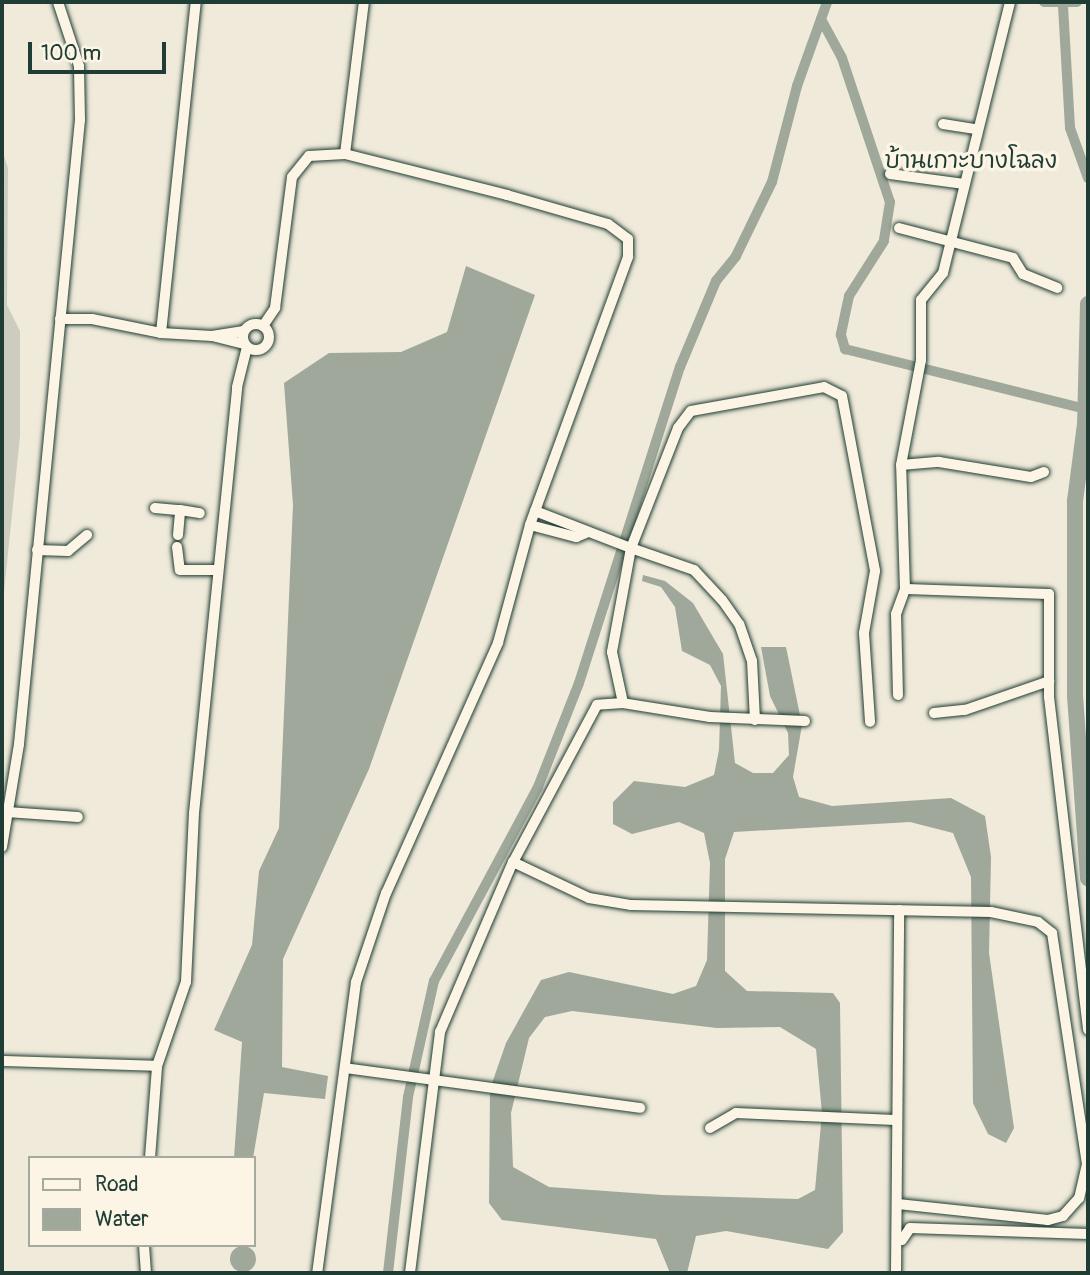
<!DOCTYPE html>
<html>
<head>
<meta charset="utf-8">
<style>
	body { margin:0 }
	#map { position:relative; width:1090px; height:1275px; overflow:hidden; background:#efeada; font-family:Pangolin,"Playpen Sans Thai",sans-serif }
	div>[style] { position:absolute }
	.green>* { inset:0; background:#cccdbf }
	.water>* { inset:0; background:#9fa89a }
	.round { border-radius:50% }
	.canal>* { height:10px; margin:-5px; padding:0 5px; transform-origin:5px; border-radius:5px; background:#9fa89a }
	.river>* { height:16px; margin:-8px; padding:0 8px; transform-origin:8px; border-radius:8px; background:#9fa89a }
	.roads { filter:drop-shadow(0 0 2px #1f3d34) drop-shadow(0 0 2px #1f3d34) }
	.minor>* { height:10px; margin:-5px; padding:0 5px; transform-origin:5px; border-radius:5px; background:#fcf5e5 }
	.minor>.ring { margin:-5px; padding:0; box-sizing:content-box; background:none; border:10px solid #fcf5e5; border-radius:50% }
	span { translate:-50% -50%; white-space:nowrap; text-align:center; line-height:1.15; -webkit-text-stroke:7px #fcf5e5; paint-order:stroke }
	.quarter-label { font-size:23px; color:#1f3d34 }
	.frame { position:absolute; inset:0; border:4px solid #1f3d34; pointer-events:none }
	.legend { position:absolute; left:28px; top:1156px; width:228px; height:91px; box-sizing:border-box; background:#fcf5e5; border:2px solid #a4ab9e; margin:0; padding:9px 12px; list-style:none; font-size:21px; color:#1f3d34 }
	.legend li { display:flex; align-items:center; gap:14px; height:35px }
	.legend b { width:35px; border:2px solid #a4ab9e }
	.scale { position:absolute; left:28px; top:42px; width:138px; height:32px; box-sizing:border-box; border:4px solid #1f3d34; border-top:0; padding-left:9px; font-size:21px; line-height:24px; white-space:nowrap; color:#1f3d34; -webkit-text-stroke:5px #fcf5e5; paint-order:stroke }
</style>
</head>
<body>
<div id="map">
	<div class="green">
		<div style="clip-path:polygon(2px 150px,8px 168px,7px 305px,20px 331px,20px 436px,2px 612px)"></div>
	</div>
	<div class="water">
		<div style="clip-path:polygon(466px 266px,535px 295px,369px 769px,283px 959px,282px 1067px,328px 1076px,325px 1099px,264px 1093px,253px 1158px,234px 1158px,242px 1042px,214px 1030px,252px 945px,259px 871px,279px 828px,293px 505px,284px 383px,329px 353px,401px 352px,447px 332px)"></div>
		<div style="clip-path:polygon(evenodd,643px 575px,665px 581px,693px 603px,723px 654px,735px 763px,753px 773px,773px 773px,789px 755px,788px 733px,770px 696px,761px 647px,786px 647px,802px 725px,793px 777px,799px 797px,832px 806px,951px 798px,985px 816px,991px 857px,989px 953px,1014px 1128px,1006px 1143px,988px 1134px,973px 1103px,971px 877px,953px 833px,910px 822px,734px 832px,725px 859px,725px 971px,747px 991px,833px 993px,840px 1003px,843px 1232px,828px 1249px,726px 1231px,696px 1236px,687px 1273px,670px 1273px,656px 1239px,502px 1220px,489px 1203px,490px 1089px,506px 1043px,541px 980px,569px 972px,673px 994px,696px 986px,707px 960px,710px 863px,704px 833px,679px 822px,632px 834px,613px 824px,613px 802px,634px 781px,685px 787px,714px 775px,719px 750px,721px 686px,710px 665px,682px 651px,675px 607px,661px 587px,642px 581px,643px 575px,572px 1011px,717px 1028px,780px 1027px,816px 1049px,822px 1113px,815px 1190px,798px 1199px,662px 1195px,549px 1187px,513px 1167px,511px 1113px,529px 1038px,545px 1017px,572px 1011px)"></div>
		<div class="round" style="left:230px;top:1246px;width:26px;height:26px"></div>
	</div>
	<div class="canal">
		<div style="left:1044px;top:2px;width:33px"></div>
		<div style="left:1063px;top:6px;width:122px;rotate:86.7deg"></div>
		<div style="left:1070px;top:128px;width:53px;rotate:70.2deg"></div>
		<div style="left:821px;top:19px;width:44px;rotate:61.7deg"></div>
		<div style="left:842px;top:58px;width:152px;rotate:71.6deg"></div>
		<div style="left:890px;top:202px;width:39px;rotate:99deg"></div>
		<div style="left:884px;top:241px;width:65px;rotate:122.5deg"></div>
		<div style="left:849px;top:296px;width:40px;rotate:102deg"></div>
		<div style="left:841px;top:335px;width:15px;rotate:74deg"></div>
		<div style="left:845px;top:349px;width:247px;rotate:14deg"></div>
		<div style="left:388px;top:1273px;width:177px;rotate:-83.5deg"></div>
		<div style="left:408px;top:1097px;width:119px;rotate:-77.4deg"></div>
		<div style="left:434px;top:981px;width:220px;rotate:-61.8deg"></div>
		<div style="left:538px;top:787px;width:112px;rotate:-68.5deg"></div>
		<div style="left:579px;top:683px;width:332px;rotate:-72.3deg"></div>
		<div style="left:680px;top:367px;width:93px;rotate:-67.3deg"></div>
		<div style="left:716px;top:281px;width:32px;rotate:-51deg"></div>
		<div style="left:736px;top:256px;width:82px;rotate:-64.1deg"></div>
		<div style="left:772px;top:182px;width:99px;rotate:-75.4deg"></div>
		<div style="left:797px;top:86px;width:89px;rotate:-70.3deg"></div>
	</div>
	<div class="river">
		<div style="left:1088px;top:304px;width:120px;rotate:91.4deg"></div>
		<div style="left:1085px;top:424px;width:78px;rotate:97.4deg"></div>
		<div style="left:1075px;top:501px;width:195px;rotate:90deg"></div>
		<div style="left:1075px;top:696px;width:183px;rotate:85.9deg"></div>
	</div>
	<div class="roads">
		<div class="minor">
			<div style="left:943px;top:124px;width:33px;rotate:9deg"></div>
			<div style="left:345px;top:154px;width:153px;rotate:-82.9deg"></div>
			<div style="left:890px;top:174px;width:75px;rotate:7.7deg"></div>
			<div style="left:899px;top:228px;width:118px;rotate:14.7deg"></div>
			<div style="left:1013px;top:258px;width:19px;rotate:58deg"></div>
			<div style="left:1023px;top:274px;width:37px;rotate:22deg"></div>
			<div style="left:60px;top:319px;width:32px"></div>
			<div style="left:92px;top:319px;width:70px;rotate:11.5deg"></div>
			<div style="left:161px;top:333px;width:51px;rotate:3.4deg"></div>
			<div style="left:212px;top:336px;width:32px;rotate:-9deg"></div>
			<div class="ring" style="left:243px;top:324px;width:16px;height:16px"></div>
			<div style="left:263px;top:326px;width:22px;rotate:-56deg"></div>
			<div style="left:275px;top:308px;width:132px;rotate:-82.6deg"></div>
			<div style="left:292px;top:177px;width:27px;rotate:-51deg"></div>
			<div style="left:309px;top:156px;width:36px;rotate:-3deg"></div>
			<div style="left:345px;top:154px;width:167px;rotate:14.2deg"></div>
			<div style="left:507px;top:195px;width:105px;rotate:16deg"></div>
			<div style="left:608px;top:224px;width:25px;rotate:37deg"></div>
			<div style="left:628px;top:239px;width:18px;rotate:90deg"></div>
			<div style="left:628px;top:257px;width:285px;rotate:110.1deg"></div>
			<div style="left:530px;top:525px;width:122px;rotate:105.2deg"></div>
			<div style="left:498px;top:643px;width:274px;rotate:114.1deg"></div>
			<div style="left:386px;top:893px;width:94px;rotate:108.6deg"></div>
			<div style="left:356px;top:982px;width:294px;rotate:97.6deg"></div>
			<div style="left:161px;top:333px;width:333px;rotate:-84deg"></div>
			<div style="left:212px;top:336px;width:33px;rotate:14deg"></div>
			<div style="left:901px;top:465px;width:38px;rotate:-5deg"></div>
			<div style="left:939px;top:462px;width:93px;rotate:9.3deg"></div>
			<div style="left:1031px;top:477px;width:14px;rotate:-21deg"></div>
			<div style="left:155px;top:508px;width:25px;rotate:5deg"></div>
			<div style="left:535px;top:511px;width:103px;rotate:21.1deg"></div>
			<div style="left:631px;top:548px;width:106px;rotate:100.4deg"></div>
			<div style="left:612px;top:652px;width:52px;rotate:77.8deg"></div>
			<div style="left:530px;top:525px;width:48px;rotate:14.6deg"></div>
			<div style="left:576px;top:537px;width:11px;rotate:-22deg"></div>
			<div style="left:178px;top:535px;width:25px;rotate:-85deg"></div>
			<div style="left:180px;top:510px;width:20px;rotate:9deg"></div>
			<div style="left:177px;top:547px;width:23px;rotate:83deg"></div>
			<div style="left:180px;top:570px;width:38px"></div>
			<div style="left:37px;top:550px;width:31px;rotate:2deg"></div>
			<div style="left:68px;top:551px;width:25px;rotate:-40deg"></div>
			<div style="left:905px;top:589px;width:144px;rotate:2deg"></div>
			<div style="left:1049px;top:594px;width:103px;rotate:90deg"></div>
			<div style="left:1049px;top:697px;width:335px;rotate:83.3deg"></div>
			<div style="left:898px;top:695px;width:81px;rotate:-91.4deg"></div>
			<div style="left:896px;top:614px;width:27px;rotate:-70deg"></div>
			<div style="left:905px;top:589px;width:124px;rotate:-91.8deg"></div>
			<div style="left:901px;top:465px;width:107px;rotate:-79.2deg"></div>
			<div style="left:921px;top:360px;width:60px;rotate:-90deg"></div>
			<div style="left:921px;top:300px;width:35px;rotate:-51deg"></div>
			<div style="left:943px;top:273px;width:279px;rotate:-76.1deg"></div>
			<div style="left:934px;top:713px;width:31px;rotate:-6deg"></div>
			<div style="left:965px;top:710px;width:89px;rotate:-19deg"></div>
			<div style="left:755px;top:720px;width:59px;rotate:-92.9deg"></div>
			<div style="left:752px;top:661px;width:39px;rotate:-109deg"></div>
			<div style="left:739px;top:624px;width:29px;rotate:-125deg"></div>
			<div style="left:722px;top:600px;width:41px;rotate:-133deg"></div>
			<div style="left:694px;top:570px;width:67px;rotate:-160.8deg"></div>
			<div style="left:631px;top:548px;width:129px;rotate:-68.6deg"></div>
			<div style="left:678px;top:428px;width:21px;rotate:-53deg"></div>
			<div style="left:691px;top:411px;width:135px;rotate:-10.2deg"></div>
			<div style="left:824px;top:387px;width:20px;rotate:27deg"></div>
			<div style="left:842px;top:396px;width:178px;rotate:79.3deg"></div>
			<div style="left:875px;top:571px;width:63px;rotate:100.1deg"></div>
			<div style="left:864px;top:633px;width:89px;rotate:86.1deg"></div>
			<div style="left:805px;top:721px;width:95px;rotate:-177.6deg"></div>
			<div style="left:710px;top:717px;width:88px;rotate:-170.9deg"></div>
			<div style="left:623px;top:703px;width:26px;rotate:176deg"></div>
			<div style="left:597px;top:705px;width:178px;rotate:118.1deg"></div>
			<div style="left:513px;top:862px;width:84px;rotate:25.3deg"></div>
			<div style="left:589px;top:898px;width:43px;rotate:9.5deg"></div>
			<div style="left:631px;top:905px;width:360px;rotate:1.1deg"></div>
			<div style="left:991px;top:912px;width:48px;rotate:12deg"></div>
			<div style="left:1038px;top:922px;width:18px;rotate:38deg"></div>
			<div style="left:1052px;top:933px;width:234px;rotate:81.4deg"></div>
			<div style="left:1087px;top:1164px;width:35px;rotate:103deg"></div>
			<div style="left:1079px;top:1198px;width:24px;rotate:132deg"></div>
			<div style="left:1063px;top:1216px;width:16px;rotate:165deg"></div>
			<div style="left:1048px;top:1220px;width:151px;rotate:-173.9deg"></div>
			<div style="left:7px;top:812px;width:71px;rotate:4deg"></div>
			<div style="left:2px;top:847px;width:104px;rotate:-80.6deg"></div>
			<div style="left:19px;top:744px;width:627px;rotate:-84.42deg"></div>
			<div style="left:80px;top:120px;width:54px;rotate:-91.1deg"></div>
			<div style="left:79px;top:66px;width:67px;rotate:-108.2deg"></div>
			<div style="left:2px;top:1061px;width:155px;rotate:1.8deg"></div>
			<div style="left:345px;top:1068px;width:298px;rotate:7.7deg"></div>
			<div style="left:710px;top:1128px;width:30px;rotate:-30deg"></div>
			<div style="left:736px;top:1113px;width:159px;rotate:2.5deg"></div>
			<div style="left:150px;top:1158px;width:92px;rotate:-85.6deg"></div>
			<div style="left:157px;top:1066px;width:89px;rotate:-71deg"></div>
			<div style="left:186px;top:982px;width:169px;rotate:-87.3deg"></div>
			<div style="left:194px;top:813px;width:428px;rotate:-84.2deg"></div>
			<div style="left:237px;top:387px;width:41px;rotate:-76deg"></div>
			<div style="left:902px;top:1240px;width:14px;rotate:-56deg"></div>
			<div style="left:910px;top:1228px;width:178px;rotate:1.9deg"></div>
			<div style="left:144px;top:1245px;width:28px;rotate:86deg"></div>
			<div style="left:410px;top:1273px;width:243px;rotate:-82.9deg"></div>
			<div style="left:440px;top:1032px;width:185px;rotate:-66.8deg"></div>
			<div style="left:896px;top:1273px;width:363px;rotate:-89.5deg"></div>
		</div>
	</div>
	<div class="quarter-label">
		<span style="left:971px;top:161px">บ้านเกาะบางโฉลง</span>
	</div>
	<div class="frame"></div>
	<ul class="legend">
	<li><b style="height:9px;background:#fcf5e5"></b>Road</li>
	<li><b style="height:19px;background:#9fa89a"></b>Water</li>
	</ul>
	<div class="scale">100 m</div>
</div>
</body>
</html>
